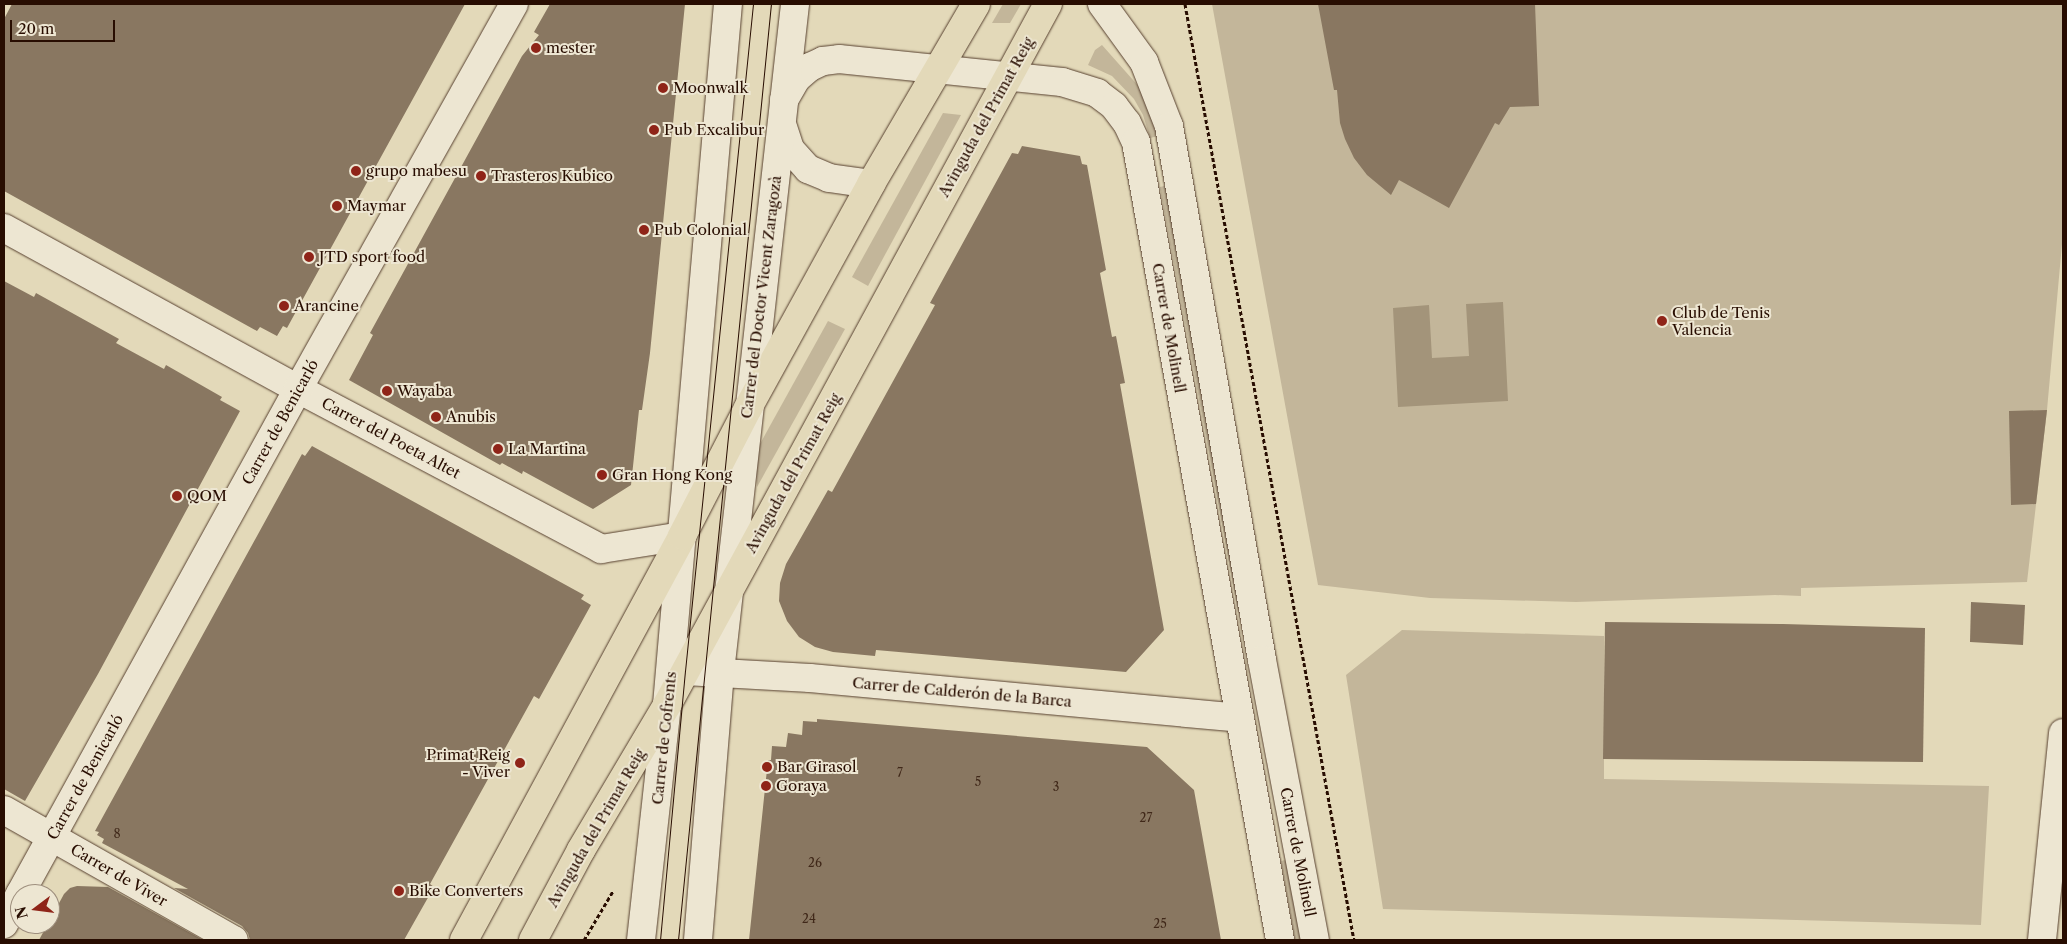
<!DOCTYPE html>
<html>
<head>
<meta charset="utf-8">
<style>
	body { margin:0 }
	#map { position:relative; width:2067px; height:944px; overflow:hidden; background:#e3d9b9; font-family:"Libre Caslon Text",serif }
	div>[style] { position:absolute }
	.green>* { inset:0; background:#c3b69a }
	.water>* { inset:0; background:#a3947a }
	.building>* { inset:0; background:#897761 }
	.path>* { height:3px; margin-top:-1.5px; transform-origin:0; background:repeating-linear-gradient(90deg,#280d01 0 4px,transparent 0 6.5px) }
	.roads { filter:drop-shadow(0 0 1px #57402f) drop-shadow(0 0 1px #57402f) }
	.street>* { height:28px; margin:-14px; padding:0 14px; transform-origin:14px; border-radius:14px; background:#ede6d2 }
	.secondary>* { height:28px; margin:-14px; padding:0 14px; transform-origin:14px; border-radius:14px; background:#ede6d2 }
	.primary>* { height:28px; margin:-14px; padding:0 14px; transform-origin:14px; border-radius:14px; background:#e3d9b9 }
	.tram>* { height:1px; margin:-0.5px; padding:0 0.5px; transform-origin:0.5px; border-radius:0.5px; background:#280d01 }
	.dots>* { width:14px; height:14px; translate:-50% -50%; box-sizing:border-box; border:2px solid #ede6d2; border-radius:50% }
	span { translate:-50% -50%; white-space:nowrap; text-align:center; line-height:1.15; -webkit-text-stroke:4px #ede6d2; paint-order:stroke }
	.number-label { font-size:12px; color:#402819 }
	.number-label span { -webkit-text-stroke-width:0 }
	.poi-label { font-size:15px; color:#280d01 }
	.left { translate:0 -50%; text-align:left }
	.right { translate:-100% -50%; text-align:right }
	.street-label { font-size:15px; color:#280d01 }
	.frame { position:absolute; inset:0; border:5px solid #280d01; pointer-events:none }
	.north { position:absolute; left:10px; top:884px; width:50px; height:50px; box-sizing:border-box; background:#ede6d2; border:1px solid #9e8f7e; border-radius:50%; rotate:255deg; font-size:14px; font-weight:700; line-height:20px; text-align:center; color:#280d01 }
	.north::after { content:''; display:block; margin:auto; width:18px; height:22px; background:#8f2418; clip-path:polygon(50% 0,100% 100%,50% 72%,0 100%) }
	.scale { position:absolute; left:10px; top:20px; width:105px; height:22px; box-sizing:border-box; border:2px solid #280d01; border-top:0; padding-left:6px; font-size:15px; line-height:18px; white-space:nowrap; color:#280d01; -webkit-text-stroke:4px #ede6d2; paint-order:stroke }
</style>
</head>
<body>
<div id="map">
	<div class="green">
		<div style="clip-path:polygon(1003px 4px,1021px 4px,1010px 23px,992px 23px)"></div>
		<div style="clip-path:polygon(1212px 4px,2063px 4px,2063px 233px,2047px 410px,2027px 582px,1801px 588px,1801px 596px,1775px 595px,1576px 602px,1430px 598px,1318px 585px)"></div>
		<div style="clip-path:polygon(1102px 45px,1141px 89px,1162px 135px,1150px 138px,1143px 115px,1134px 99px,1112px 76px,1088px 65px,1095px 50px)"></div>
		<div style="clip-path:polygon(943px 113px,961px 115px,868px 286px,852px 277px)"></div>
		<div style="clip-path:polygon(1169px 185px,1243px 616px,1238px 612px,1160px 187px)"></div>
		<div style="clip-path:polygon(828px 321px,845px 329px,757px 487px,755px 453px)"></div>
		<div style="clip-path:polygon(1402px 630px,1604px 636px,1604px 779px,1989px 786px,1981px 925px,1383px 909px,1346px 675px)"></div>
		<div style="clip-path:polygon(1290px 859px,1305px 940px,1295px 940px,1281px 861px)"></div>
	</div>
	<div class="water">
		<div style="clip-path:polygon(1503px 302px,1508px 401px,1398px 407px,1393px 308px,1429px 305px,1432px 358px,1469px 356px,1466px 304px)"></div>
	</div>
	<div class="building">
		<div style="clip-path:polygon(12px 4px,465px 4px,287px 328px,283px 326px,277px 336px,260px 327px,257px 331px,4px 191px,4px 19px)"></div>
		<div style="clip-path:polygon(550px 4px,685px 4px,650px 353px,642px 410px,639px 410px,631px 485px,593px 509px,523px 471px,522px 474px,502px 463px,500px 465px,349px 380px,373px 335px,370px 333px,522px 56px,539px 35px,534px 32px)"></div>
		<div style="clip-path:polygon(1318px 4px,1535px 4px,1539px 106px,1510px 107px,1499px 125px,1495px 123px,1449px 208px,1399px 180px,1391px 195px,1367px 175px,1354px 158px,1345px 139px,1340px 123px,1337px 90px,1334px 90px)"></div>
		<div style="clip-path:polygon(1022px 146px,1080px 156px,1082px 164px,1087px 165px,1106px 270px,1100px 273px,1112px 337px,1116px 336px,1125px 383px,1120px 384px,1164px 630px,1126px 672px,876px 650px,875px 656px,833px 652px,815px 647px,799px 637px,787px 621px,779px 601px,780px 583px,786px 564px,828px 490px,832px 492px,935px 305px,930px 303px,1012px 153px,1018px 154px)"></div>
		<div style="clip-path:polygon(4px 281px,34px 297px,36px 293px,119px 339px,116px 343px,164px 369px,166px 365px,222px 397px,220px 400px,240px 411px,98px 674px,25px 801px,4px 789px)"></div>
		<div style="clip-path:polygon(2047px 410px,2036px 504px,2011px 505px,2009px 411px)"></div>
		<div style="clip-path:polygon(312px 446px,584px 595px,581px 599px,591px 605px,539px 699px,534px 696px,430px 884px,434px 887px,404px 940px,250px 940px,248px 933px,242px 926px,174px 888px,188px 889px,102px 843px,104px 839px,97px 835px,99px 832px,95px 831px,302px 454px,305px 456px)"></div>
		<div style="clip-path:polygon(1971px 602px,2025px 605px,2023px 645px,1970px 642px)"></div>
		<div style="clip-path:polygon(1605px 622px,1783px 624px,1925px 628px,1923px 762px,1603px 759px)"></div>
		<div style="clip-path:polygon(817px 719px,1147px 747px,1194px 790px,1221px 940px,749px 940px,768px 760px,771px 760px,772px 746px,786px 747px,788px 733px,802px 735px,803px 721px,817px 722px)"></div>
		<div style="clip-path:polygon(77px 886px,108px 887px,203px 940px,39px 940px,64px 894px,70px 888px)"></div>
	</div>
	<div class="path">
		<div style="left:1185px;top:4px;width:951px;rotate:79.77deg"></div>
		<div style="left:584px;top:940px;width:57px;rotate:-59.4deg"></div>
	</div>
	<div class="roads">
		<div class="street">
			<div style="left:4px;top:228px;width:335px;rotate:28.7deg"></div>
			<div style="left:298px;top:389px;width:343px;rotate:27.8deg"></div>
			<div style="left:601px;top:549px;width:82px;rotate:-9.1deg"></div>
			<div style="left:685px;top:671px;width:125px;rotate:3.2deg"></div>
			<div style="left:810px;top:678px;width:432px;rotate:5.3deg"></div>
			<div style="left:4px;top:810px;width:264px;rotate:29.5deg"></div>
			<div style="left:20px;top:894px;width:576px;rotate:-61.17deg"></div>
			<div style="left:298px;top:389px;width:441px;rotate:-60.7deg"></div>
			<div style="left:4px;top:924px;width:34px;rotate:-62deg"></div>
			<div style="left:2042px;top:940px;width:208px;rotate:-84.2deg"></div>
		</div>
		<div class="secondary">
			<div style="left:1102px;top:4px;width:72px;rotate:54.1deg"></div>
			<div style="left:1144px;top:62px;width:69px;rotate:68.7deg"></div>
			<div style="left:1169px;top:126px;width:542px;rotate:80.12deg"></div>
			<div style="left:1262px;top:660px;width:285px;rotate:79.3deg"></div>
			<div style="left:784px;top:100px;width:24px;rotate:-60deg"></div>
			<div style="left:796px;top:79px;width:18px;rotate:-41deg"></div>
			<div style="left:810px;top:67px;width:14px;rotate:-25deg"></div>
			<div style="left:823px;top:61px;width:16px;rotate:-7deg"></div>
			<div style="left:839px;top:59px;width:224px;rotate:5.9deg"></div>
			<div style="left:1062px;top:82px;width:37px;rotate:17deg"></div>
			<div style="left:1097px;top:93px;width:21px;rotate:37deg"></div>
			<div style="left:1114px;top:106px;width:21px;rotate:53deg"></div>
			<div style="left:1127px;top:123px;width:21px;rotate:65deg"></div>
			<div style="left:1136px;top:142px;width:811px;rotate:79.77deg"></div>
			<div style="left:782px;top:124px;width:26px;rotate:72deg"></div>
			<div style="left:790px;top:149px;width:27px;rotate:48deg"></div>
			<div style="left:808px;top:169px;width:23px;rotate:23deg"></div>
			<div style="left:829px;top:178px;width:42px;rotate:8.1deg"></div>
			<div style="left:641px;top:940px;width:236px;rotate:-83.7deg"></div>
			<div style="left:667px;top:705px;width:704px;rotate:-85.03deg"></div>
			<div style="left:698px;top:940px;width:269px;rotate:-85.3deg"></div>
			<div style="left:720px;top:672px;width:672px;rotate:-83.59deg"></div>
		</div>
		<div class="primary">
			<div style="left:464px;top:940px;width:459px;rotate:-61.6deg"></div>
			<div style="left:682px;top:536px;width:144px;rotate:-62.7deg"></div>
			<div style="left:748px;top:408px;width:256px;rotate:-61.2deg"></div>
			<div style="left:871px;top:184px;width:208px;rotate:-59.7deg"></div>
			<div style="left:533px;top:940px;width:102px;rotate:-61.9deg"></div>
			<div style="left:581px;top:850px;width:169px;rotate:-59.3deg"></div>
			<div style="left:667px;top:705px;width:798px;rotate:-61.48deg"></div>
		</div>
	</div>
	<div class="tram">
		<div style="left:660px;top:940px;width:270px;rotate:-84.7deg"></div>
		<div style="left:685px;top:671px;width:670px;rotate:-84.18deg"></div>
		<div style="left:678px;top:940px;width:941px;rotate:-84.33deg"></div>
	</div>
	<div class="dots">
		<div style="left:536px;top:48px;background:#8f2418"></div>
		<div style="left:663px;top:88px;background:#8f2418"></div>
		<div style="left:654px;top:130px;background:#8f2418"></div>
		<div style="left:356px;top:171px;background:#8f2418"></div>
		<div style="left:481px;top:176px;background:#8f2418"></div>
		<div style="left:337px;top:206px;background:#8f2418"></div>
		<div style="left:644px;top:230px;background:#8f2418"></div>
		<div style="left:309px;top:257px;background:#8f2418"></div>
		<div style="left:284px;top:306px;background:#8f2418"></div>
		<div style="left:1662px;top:321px;background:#8f2418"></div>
		<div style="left:387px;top:391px;background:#8f2418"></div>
		<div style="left:436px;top:417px;background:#8f2418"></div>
		<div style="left:498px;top:449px;background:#8f2418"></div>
		<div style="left:602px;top:475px;background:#8f2418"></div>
		<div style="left:177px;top:496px;background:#8f2418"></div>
		<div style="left:520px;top:763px;background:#8f2418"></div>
		<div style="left:767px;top:767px;background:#8f2418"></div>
		<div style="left:766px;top:786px;background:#8f2418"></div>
		<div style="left:399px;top:891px;background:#8f2418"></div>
	</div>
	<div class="number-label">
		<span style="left:900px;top:773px">7</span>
		<span style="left:978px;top:782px">5</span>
		<span style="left:1056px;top:787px">3</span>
		<span style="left:1146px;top:818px">27</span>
		<span style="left:117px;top:834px">8</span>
		<span style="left:815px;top:863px">26</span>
		<span style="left:809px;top:919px">24</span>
		<span style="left:1160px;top:924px">25</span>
	</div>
	<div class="poi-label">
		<span class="left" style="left:546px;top:48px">mester</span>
		<span class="left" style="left:673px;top:88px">Moonwalk</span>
		<span class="left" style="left:664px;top:130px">Pub Excalibur</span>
		<span class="left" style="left:366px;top:171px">grupo mabesu</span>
		<span class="left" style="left:491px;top:176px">Trasteros Kubico</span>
		<span class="left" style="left:347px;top:206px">Maymar</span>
		<span class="left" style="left:654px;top:230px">Pub Colonial</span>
		<span class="left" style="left:319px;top:257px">JTD sport food</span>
		<span class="left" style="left:294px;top:306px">Arancine</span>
		<span class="left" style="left:1672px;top:321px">Club de Tenis<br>Valencia</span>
		<span class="left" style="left:397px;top:391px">Wayaba</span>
		<span class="left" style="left:446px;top:417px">Anubis</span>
		<span class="left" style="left:508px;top:449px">La Martina</span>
		<span class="left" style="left:612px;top:475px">Gran Hong Kong</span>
		<span class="left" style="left:187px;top:496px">QOM</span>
		<span class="right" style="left:510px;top:763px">Primat Reig<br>- Viver</span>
		<span class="left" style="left:777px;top:767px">Bar Girasol</span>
		<span class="left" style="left:776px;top:786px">Goraya</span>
		<span class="left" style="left:409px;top:891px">Bike Converters</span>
	</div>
	<div class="street-label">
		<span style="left:986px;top:117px;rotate:-61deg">Avinguda del Primat Reig</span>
		<span style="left:761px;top:297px;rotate:-83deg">Carrer del Doctor Vicent Zaragozà</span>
		<span style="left:1169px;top:328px;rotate:80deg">Carrer de Molinell</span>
		<span style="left:280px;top:422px;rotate:-61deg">Carrer de Benicarló</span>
		<span style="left:391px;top:438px;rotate:28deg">Carrer del Poeta Altet</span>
		<span style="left:793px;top:473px;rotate:-61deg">Avinguda del Primat Reig</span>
		<span style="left:962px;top:692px;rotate:5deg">Carrer de Calderón de la Barca</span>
		<span style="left:664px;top:738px;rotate:-84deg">Carrer de Cofrents</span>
		<span style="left:85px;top:777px;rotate:-61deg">Carrer de Benicarló</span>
		<span style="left:596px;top:828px;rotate:-60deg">Avinguda del Primat Reig</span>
		<span style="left:1298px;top:852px;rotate:79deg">Carrer de Molinell</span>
		<span style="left:119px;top:875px;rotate:30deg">Carrer de Viver</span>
	</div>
	<div class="frame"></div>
	<div class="north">N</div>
	<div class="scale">20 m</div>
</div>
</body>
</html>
